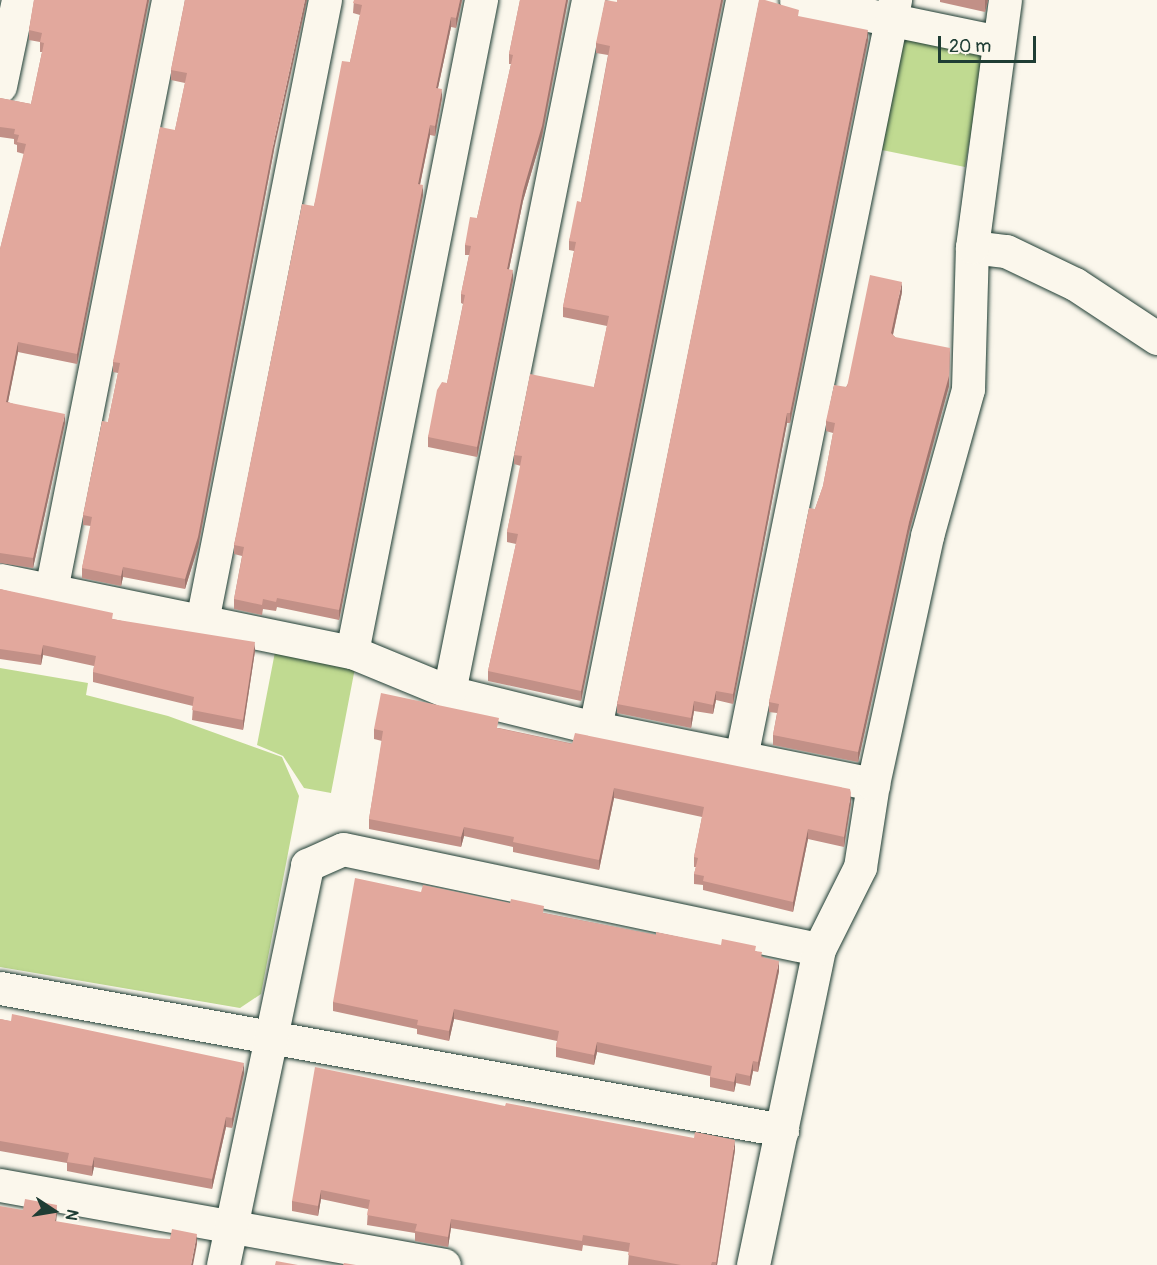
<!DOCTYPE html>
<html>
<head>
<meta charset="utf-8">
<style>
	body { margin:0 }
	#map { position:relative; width:1157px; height:1265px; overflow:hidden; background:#fbf7ec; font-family:Pangolin,sans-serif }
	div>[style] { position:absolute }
	.green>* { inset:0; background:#c0da91 }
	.roads { filter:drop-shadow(0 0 2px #1f3d34) drop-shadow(0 0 2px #1f3d34) }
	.street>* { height:33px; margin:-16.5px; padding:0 16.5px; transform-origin:16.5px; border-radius:16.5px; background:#fbf7ec }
	.wall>* { inset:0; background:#c29087 }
	.shaded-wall>* { inset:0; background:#9e766e }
	.building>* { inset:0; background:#e2a89d }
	span { translate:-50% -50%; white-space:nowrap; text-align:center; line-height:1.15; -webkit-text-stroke:4.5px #fbf7ec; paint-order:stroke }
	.north { position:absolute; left:24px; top:1181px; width:60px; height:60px; -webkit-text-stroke:4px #fbf7ec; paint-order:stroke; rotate:102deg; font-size:16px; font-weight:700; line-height:24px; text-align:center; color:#1f3d34 }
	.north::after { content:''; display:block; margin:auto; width:21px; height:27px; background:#1f3d34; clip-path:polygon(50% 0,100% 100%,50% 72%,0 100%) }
	.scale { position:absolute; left:938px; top:36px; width:98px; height:27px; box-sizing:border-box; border:3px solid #1f3d34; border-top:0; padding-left:8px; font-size:18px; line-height:21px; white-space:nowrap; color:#1f3d34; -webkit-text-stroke:4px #fbf7ec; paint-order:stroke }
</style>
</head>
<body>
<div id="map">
	<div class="green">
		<div style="clip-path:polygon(915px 34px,977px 48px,984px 60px,965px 167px,882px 150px,903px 41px)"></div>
		<div style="clip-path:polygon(275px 652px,355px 668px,331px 793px,304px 788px,283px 756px,257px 745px)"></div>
		<div style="clip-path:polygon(0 668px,88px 683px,86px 695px,168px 716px,282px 757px,299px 796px,261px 994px,240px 1008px,0 967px)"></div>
	</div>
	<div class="roads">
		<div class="street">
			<div style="left:796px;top:0;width:206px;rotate:11.7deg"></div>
			<div style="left:0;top:86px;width:88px;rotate:-78.2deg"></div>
			<div style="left:972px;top:247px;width:34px;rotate:7deg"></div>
			<div style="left:1006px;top:251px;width:76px;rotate:25.6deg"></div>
			<div style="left:1075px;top:284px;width:98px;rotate:33.4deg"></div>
			<div style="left:0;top:580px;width:359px;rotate:11.6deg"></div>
			<div style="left:352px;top:652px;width:105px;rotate:22.4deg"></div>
			<div style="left:449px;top:692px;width:150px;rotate:13.9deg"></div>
			<div style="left:595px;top:728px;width:284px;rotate:11.4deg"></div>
			<div style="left:51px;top:590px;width:601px;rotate:-78.78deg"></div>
			<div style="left:202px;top:621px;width:633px;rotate:-78.8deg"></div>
			<div style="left:352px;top:652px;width:665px;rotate:-78.81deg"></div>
			<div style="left:449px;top:692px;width:706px;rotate:-78.64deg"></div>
			<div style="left:595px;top:728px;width:743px;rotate:-78.58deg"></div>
			<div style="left:741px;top:757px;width:773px;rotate:-78.5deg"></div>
			<div style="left:0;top:988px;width:795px;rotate:10.29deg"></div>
			<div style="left:0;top:1185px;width:451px;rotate:10.2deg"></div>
			<div style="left:223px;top:1265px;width:409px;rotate:-78.1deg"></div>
			<div style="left:307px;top:865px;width:39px;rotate:-24deg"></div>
			<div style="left:343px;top:849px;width:486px;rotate:11.9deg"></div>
			<div style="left:753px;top:1265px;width:323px;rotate:-78.2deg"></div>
			<div style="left:819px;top:949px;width:92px;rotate:-63.4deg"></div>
			<div style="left:860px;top:867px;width:84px;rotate:-81.1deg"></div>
			<div style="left:873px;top:784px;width:254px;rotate:-77.7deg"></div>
			<div style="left:927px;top:536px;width:153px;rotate:-74.4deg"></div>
			<div style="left:968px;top:389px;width:142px;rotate:-88.4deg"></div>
			<div style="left:972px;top:247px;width:249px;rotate:-82.4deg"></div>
		</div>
	</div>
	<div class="wall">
		<div style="clip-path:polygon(34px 0,149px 0,77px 364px,18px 352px,8px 402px,65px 423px,33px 568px,0 563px,0 249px,24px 154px,17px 152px,17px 145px,14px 144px,14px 139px,0 137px,0 98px,31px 104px,42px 52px,40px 52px,40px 42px,29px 40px,29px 30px)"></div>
		<div style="clip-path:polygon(185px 0,274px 150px,198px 547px,185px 589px,123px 577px,121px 586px,82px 578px,82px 568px,91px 526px,83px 525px,83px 515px,108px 422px,118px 373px,113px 372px,113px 362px,175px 130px,185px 83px,171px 80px,171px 70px)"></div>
		<div style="clip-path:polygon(354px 0,462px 0,456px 28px,451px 27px,438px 88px,442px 98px,435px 136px,430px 135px,420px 185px,423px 195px,339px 620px,277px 607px,276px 611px,263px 609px,262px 615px,234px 609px,234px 599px,242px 556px,234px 554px,234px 545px,314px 206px,350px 62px,360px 15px,353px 13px)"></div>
		<div style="clip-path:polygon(520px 0,568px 0,542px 136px,523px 201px,509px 269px,513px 280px,477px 457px,428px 447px,428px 437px,447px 383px,463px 304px,461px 303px,461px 294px,469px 255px,465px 255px,465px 245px,477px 218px,511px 64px,509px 64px,509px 54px)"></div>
		<div style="clip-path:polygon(723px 0,581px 701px,488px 681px,488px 671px,516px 544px,507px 542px,507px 532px,521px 466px,514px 464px,514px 455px,594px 387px,607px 326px,563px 317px,563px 307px,574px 251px,569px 250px,569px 241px,581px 202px,608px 55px,596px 53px,596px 43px,617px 2px)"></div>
		<div style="clip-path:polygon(940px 0,988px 0,985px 12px,940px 2px)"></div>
		<div style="clip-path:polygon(799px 17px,868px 40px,790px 423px,787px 423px,733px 704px,716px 700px,713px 714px,694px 711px,691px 728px,617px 713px,617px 704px)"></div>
		<div style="clip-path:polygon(902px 292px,893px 335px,949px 386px,909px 532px,858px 762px,773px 745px,773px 735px,777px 713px,769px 712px,769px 702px,815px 509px,823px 486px,833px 433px,826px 431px,826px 421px)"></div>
		<div style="clip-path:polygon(0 589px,113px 619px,255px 651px,243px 730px,192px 720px,193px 706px,93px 682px,93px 672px,94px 666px,43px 655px,41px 665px,0 659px)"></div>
		<div style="clip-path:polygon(499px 728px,851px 803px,844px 847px,808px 839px,793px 912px,703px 890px,703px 885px,694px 884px,694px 874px,696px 867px,694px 867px,694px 857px,702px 817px,614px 798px,599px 870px,513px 852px,513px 847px,464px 836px,461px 847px,369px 829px,369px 819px,382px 741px,374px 739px,374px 729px)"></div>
		<div style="clip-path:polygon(421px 892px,544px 913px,656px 935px,756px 951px,779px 971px,758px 1072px,753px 1071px,750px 1086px,736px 1083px,734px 1092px,710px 1087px,710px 1076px,597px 1052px,594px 1065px,556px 1057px,556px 1047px,557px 1041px,454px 1019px,449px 1041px,417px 1034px,417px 1029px,333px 1011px,333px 1002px)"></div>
		<div style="clip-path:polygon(0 1019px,244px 1073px,232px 1128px,226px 1127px,212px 1189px,94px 1167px,92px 1176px,67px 1171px,67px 1163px,0 1151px)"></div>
		<div style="clip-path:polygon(505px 1106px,735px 1150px,717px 1265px,628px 1265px,629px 1252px,583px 1245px,582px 1251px,451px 1228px,448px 1247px,415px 1241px,415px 1233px,367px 1225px,368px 1209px,321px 1199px,318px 1216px,292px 1211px,292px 1201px)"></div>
	</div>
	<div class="shaded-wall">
		<div style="clip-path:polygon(147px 0,149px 0,77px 364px,77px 354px)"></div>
		<div style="clip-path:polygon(305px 0,307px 0,274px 150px,198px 547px,185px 589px,185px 579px,274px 141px)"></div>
		<div style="clip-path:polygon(460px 0,462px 0,456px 28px,456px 18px)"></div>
		<div style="clip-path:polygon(566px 0,568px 0,542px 136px,523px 201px,507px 279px,507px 269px,523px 191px)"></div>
		<div style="clip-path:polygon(721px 0,723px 0,581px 701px,581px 691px)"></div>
		<div style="clip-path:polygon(985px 0,988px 0,985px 12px)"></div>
		<div style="clip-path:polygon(451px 17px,451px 27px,436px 97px,436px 88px)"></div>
		<div style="clip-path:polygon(868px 30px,868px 40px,790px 423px,790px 413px)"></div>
		<div style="clip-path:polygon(442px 89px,442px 98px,435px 136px,435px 126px)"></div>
		<div style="clip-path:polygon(430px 125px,430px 135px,418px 194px,418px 184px)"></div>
		<div style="clip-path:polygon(423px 185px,423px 195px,339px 620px,339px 610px)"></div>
		<div style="clip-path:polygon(513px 270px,513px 280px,477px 457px,477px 447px)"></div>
		<div style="clip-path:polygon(902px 282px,902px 292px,891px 343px,891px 333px)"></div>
		<div style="clip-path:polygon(18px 342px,18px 352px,6px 412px,6px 402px)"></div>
		<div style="clip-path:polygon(950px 348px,949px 386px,909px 532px,858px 762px,858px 752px,909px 522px)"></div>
		<div style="clip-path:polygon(787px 413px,787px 423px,733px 704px,733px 694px)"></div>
		<div style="clip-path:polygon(65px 414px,65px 423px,33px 568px,33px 558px)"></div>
		<div style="clip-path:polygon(123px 567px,123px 577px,121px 586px,121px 576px)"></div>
		<div style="clip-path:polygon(255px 642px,255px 651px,243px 730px,243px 720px)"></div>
		<div style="clip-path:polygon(43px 645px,43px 655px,41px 665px,41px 655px)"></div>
		<div style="clip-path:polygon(716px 691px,716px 700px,713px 714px,713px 705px)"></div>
		<div style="clip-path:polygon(694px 701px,694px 711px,691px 728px,691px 718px)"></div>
		<div style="clip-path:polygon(614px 788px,614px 798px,599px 870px,599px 860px)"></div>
		<div style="clip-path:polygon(851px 793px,851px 803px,844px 847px,844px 837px)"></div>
		<div style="clip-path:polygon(464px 827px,464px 836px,461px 847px,461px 837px)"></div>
		<div style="clip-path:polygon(808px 829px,808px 839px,793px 912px,793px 902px)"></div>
		<div style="clip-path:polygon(779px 961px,779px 971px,758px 1072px,758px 1062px)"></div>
		<div style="clip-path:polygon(454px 1009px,454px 1019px,449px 1041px,449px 1031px)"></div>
		<div style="clip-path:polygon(597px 1042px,597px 1052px,594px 1065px,594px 1055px)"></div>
		<div style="clip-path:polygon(753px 1061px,753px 1071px,750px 1086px,750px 1076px)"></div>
		<div style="clip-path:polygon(244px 1063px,244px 1073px,232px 1128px,232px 1118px)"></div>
		<div style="clip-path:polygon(736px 1073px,736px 1083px,734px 1092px,734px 1082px)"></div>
		<div style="clip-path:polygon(226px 1117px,226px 1127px,212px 1189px,212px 1179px)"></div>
		<div style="clip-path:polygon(735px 1140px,735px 1150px,717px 1265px,716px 1265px)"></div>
		<div style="clip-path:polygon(94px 1157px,94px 1167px,92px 1176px,92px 1166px)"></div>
		<div style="clip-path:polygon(321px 1190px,321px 1199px,318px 1216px,318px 1206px)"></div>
		<div style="clip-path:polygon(57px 1205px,57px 1214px,55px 1231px,55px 1221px)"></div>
		<div style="clip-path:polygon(451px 1219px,451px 1228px,448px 1247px,448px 1237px)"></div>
		<div style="clip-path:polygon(197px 1234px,197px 1244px,193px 1265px,191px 1265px)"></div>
	</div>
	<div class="building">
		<div style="clip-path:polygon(34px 0,147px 0,77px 354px,18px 342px,6px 402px,65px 414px,33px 558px,0 553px,0 249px,26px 144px,17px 142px,19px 135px,14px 134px,15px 129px,0 127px,0 98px,31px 104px,44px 43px,40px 42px,42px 33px,29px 30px)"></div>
		<div style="clip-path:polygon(185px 0,305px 0,274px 141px,198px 537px,185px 579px,123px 567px,121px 576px,82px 568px,92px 517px,83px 515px,102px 421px,108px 422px,120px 363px,113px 362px,160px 127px,175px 130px,187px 73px,171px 70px)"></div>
		<div style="clip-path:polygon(354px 0,460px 0,456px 18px,451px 17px,436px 88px,442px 89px,435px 126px,430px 125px,418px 184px,423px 185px,339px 610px,277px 598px,276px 602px,263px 599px,262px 605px,234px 599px,244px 547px,234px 545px,302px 204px,314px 206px,342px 61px,350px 62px,362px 5px,353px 3px)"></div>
		<div style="clip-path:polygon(520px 0,566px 0,542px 126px,523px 191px,507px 269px,513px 270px,477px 447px,428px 437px,437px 390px,442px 382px,447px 383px,465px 295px,461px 294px,471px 246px,465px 245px,470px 217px,477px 218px,513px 55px,509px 54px)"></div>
		<div style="clip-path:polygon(605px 0,617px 2px,617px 0,721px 0,581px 691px,488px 671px,518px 534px,507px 532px,522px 456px,514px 455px,530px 374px,594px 387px,609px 316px,563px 307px,576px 242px,569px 241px,577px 201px,581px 202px,610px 46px,596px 43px)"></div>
		<div style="clip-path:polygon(759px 0,765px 0,799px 10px,798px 16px,868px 30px,790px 413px,787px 413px,733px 694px,716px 691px,713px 705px,694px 701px,691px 718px,617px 704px)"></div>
		<div style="clip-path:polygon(870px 275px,902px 282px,891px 333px,895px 337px,950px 348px,949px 376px,909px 522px,858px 752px,773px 735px,779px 704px,769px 702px,809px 508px,815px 509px,823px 486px,835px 423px,826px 421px,834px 385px,847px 387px)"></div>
		<div style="clip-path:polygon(0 589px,113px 613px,112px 619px,255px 642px,243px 720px,192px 710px,194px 697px,93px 672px,96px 656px,43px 645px,41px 655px,0 649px)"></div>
		<div style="clip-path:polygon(381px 693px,499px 718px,497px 728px,572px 744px,575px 733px,850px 789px,851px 793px,844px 837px,808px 829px,793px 902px,703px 881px,704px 876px,694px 874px,698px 858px,694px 857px,704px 807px,614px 788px,599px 860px,513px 842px,514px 837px,464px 827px,461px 837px,369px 819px,383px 731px,374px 729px)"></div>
		<div style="clip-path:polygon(355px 878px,421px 892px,423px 885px,510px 903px,511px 899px,544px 906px,543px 913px,656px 935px,656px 932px,721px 945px,722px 939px,756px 946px,755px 951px,762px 952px,761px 957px,779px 961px,758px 1062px,753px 1061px,750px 1076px,736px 1073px,734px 1082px,710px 1077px,712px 1066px,597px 1042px,594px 1055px,556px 1047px,559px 1031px,454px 1009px,449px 1031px,417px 1025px,418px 1020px,333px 1002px)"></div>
		<div style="clip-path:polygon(12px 1014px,244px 1063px,232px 1118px,226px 1117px,212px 1179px,94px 1157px,92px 1166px,67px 1162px,69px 1153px,0 1141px,0 1019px,11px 1021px)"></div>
		<div style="clip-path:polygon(315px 1067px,505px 1106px,506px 1103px,694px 1138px,695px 1132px,735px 1140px,716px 1262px,712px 1262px,711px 1265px,681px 1265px,628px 1255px,630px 1243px,583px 1235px,582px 1241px,451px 1219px,448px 1237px,415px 1231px,417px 1224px,367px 1215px,370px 1200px,321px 1190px,318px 1206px,292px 1201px)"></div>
		<div style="clip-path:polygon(25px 1199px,57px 1205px,55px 1221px,155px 1238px,170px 1239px,172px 1229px,197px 1234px,191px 1265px,0 1265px,0 1206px,23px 1210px)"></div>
		<div style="clip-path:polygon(276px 1261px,298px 1265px,275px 1265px)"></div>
		<div style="clip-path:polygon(344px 1263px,356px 1265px,343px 1265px)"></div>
	</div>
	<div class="north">N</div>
	<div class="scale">20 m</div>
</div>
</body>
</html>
